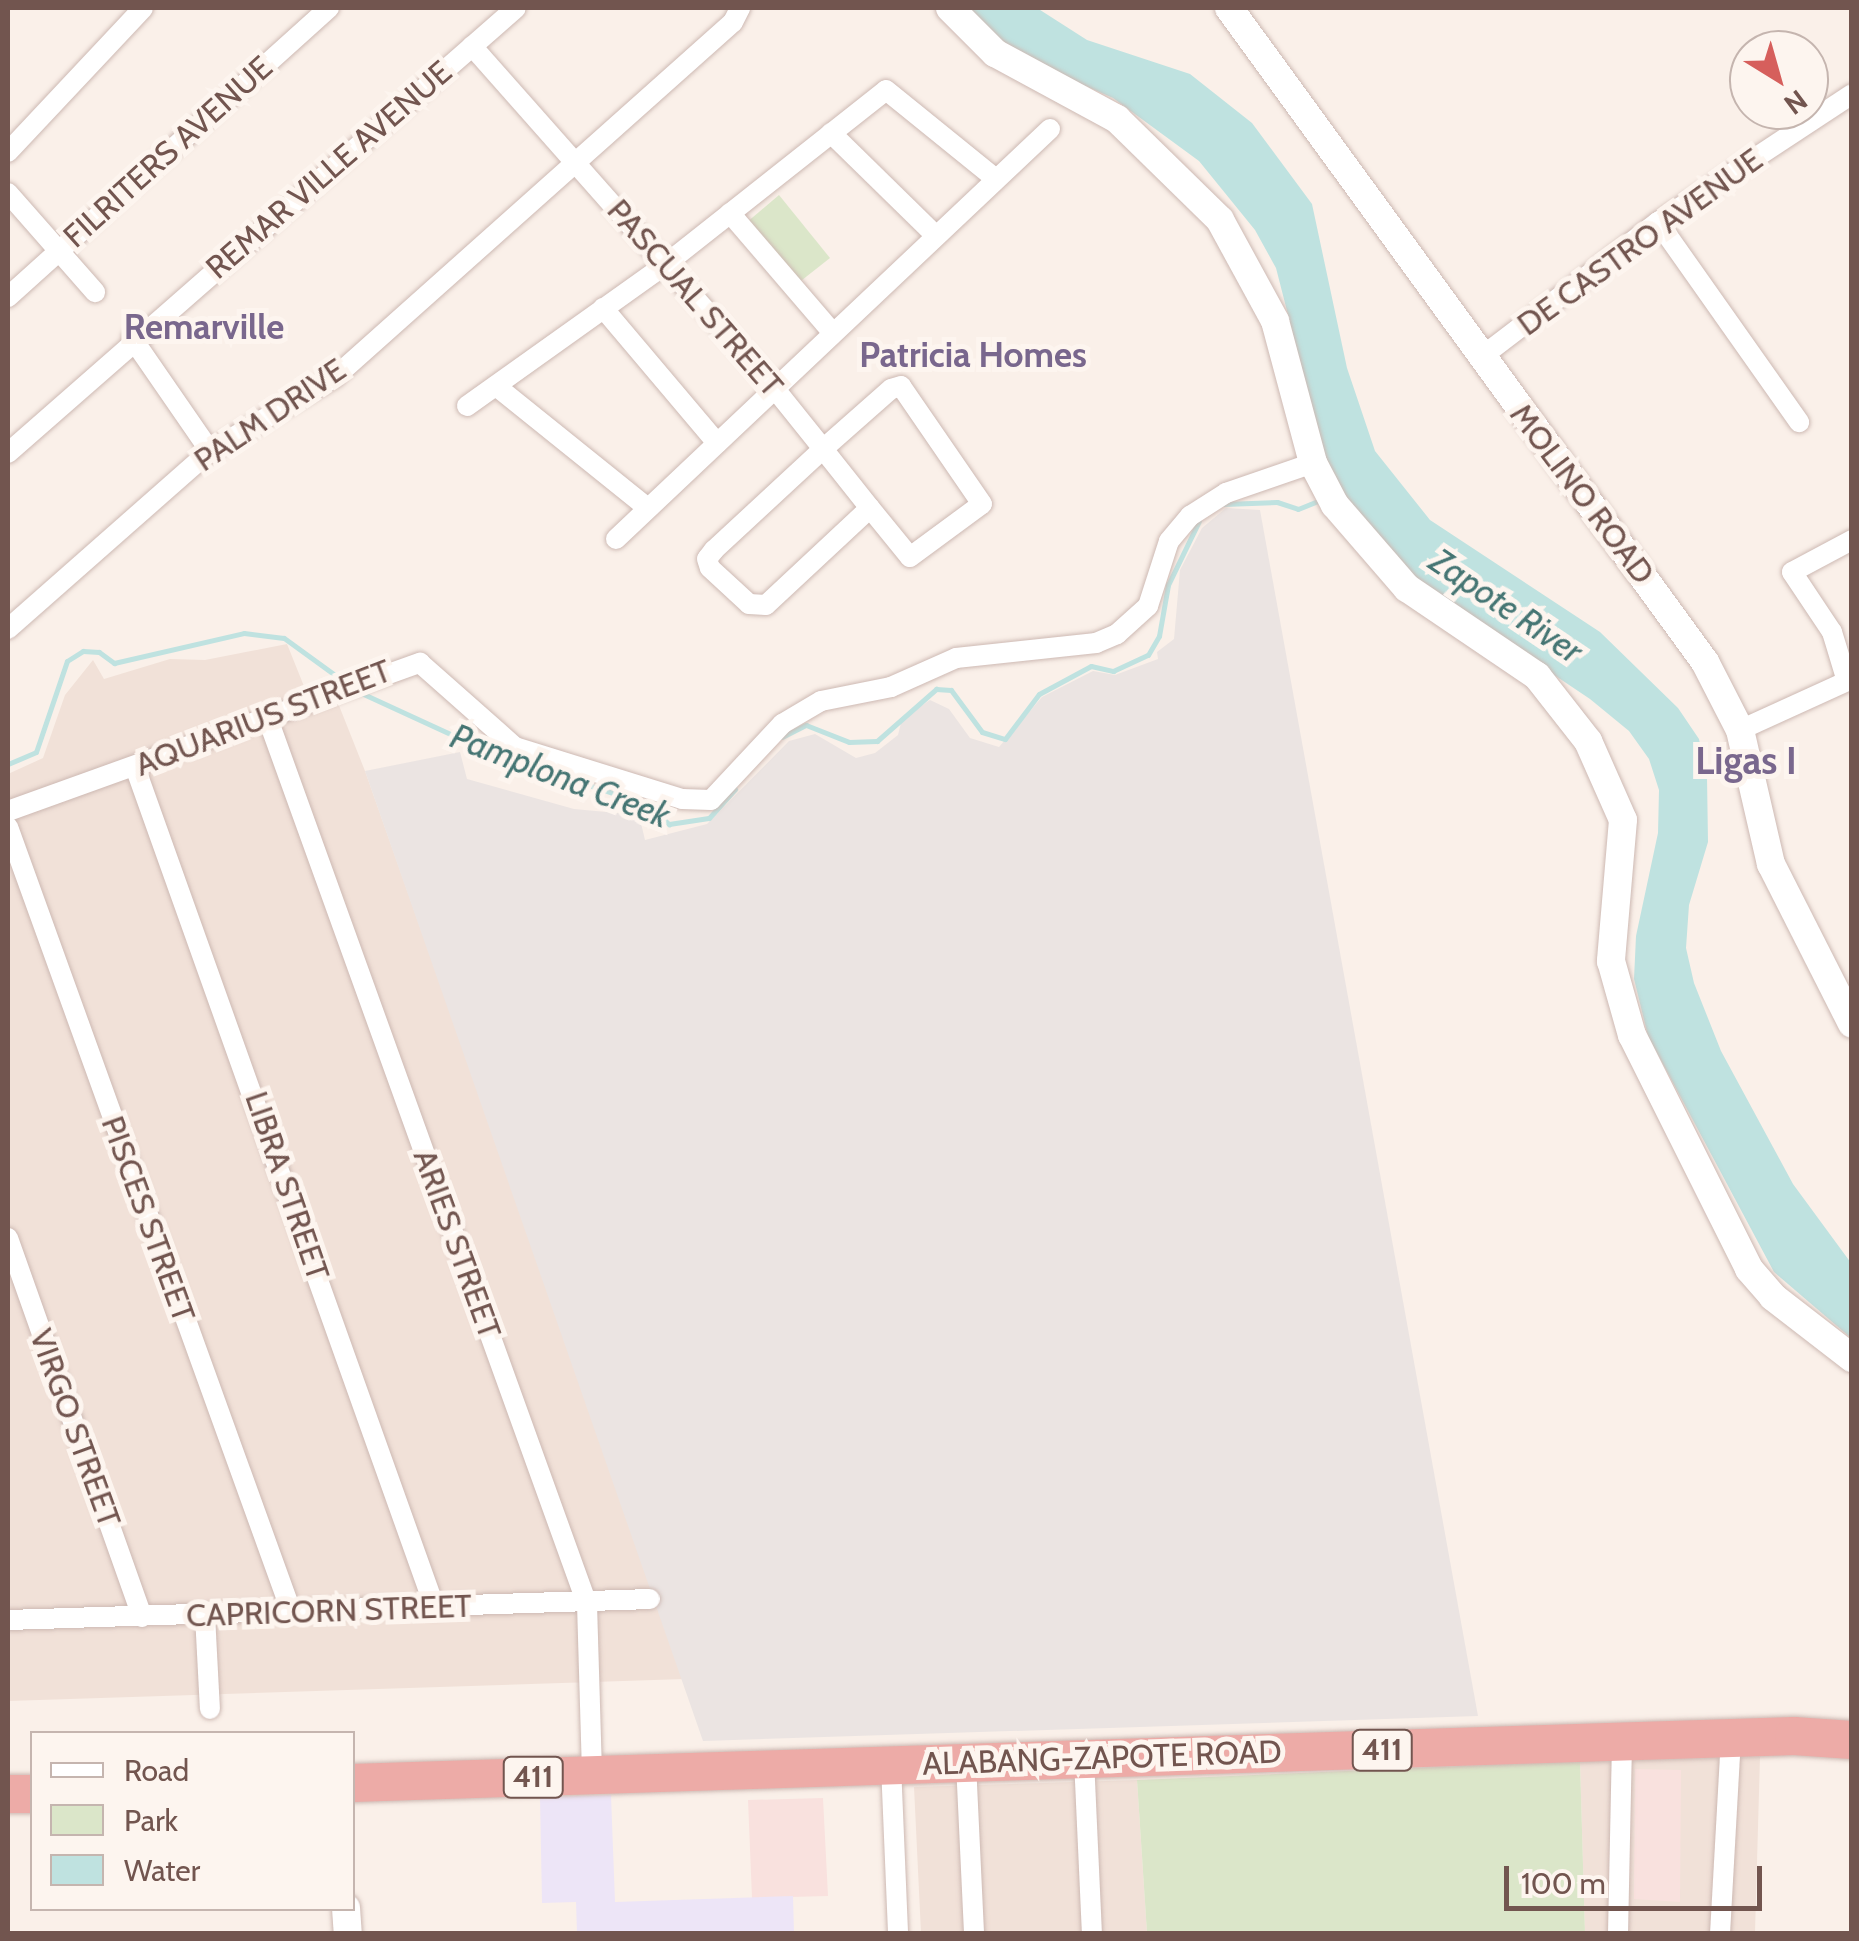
<!DOCTYPE html>
<html>
<head>
<meta charset="utf-8">
<style>
	body { margin:0 }
	#map { position:relative; width:1859px; height:1941px; overflow:hidden; background:#faf0e9; font-family:Cabin,sans-serif }
	div>[style] { position:absolute }
	.residential>* { inset:0; background:#f1e1d8 }
	.commercial>* { inset:0; background:#f9e1de }
	.industrial>* { inset:0; background:#ebe4e2 }
	.education>* { inset:0; background:#ede5f7 }
	.green>* { inset:0; background:#dbe6c9 }
	.water>* { inset:0; background:#bfe2e0 }
	.stream>* { height:5px; margin:-2.5px; padding:0 2.5px; transform-origin:2.5px; border-radius:2.5px; background:#bfe2e0 }
	.roads { filter:drop-shadow(0 0 2px #cdb9b3) drop-shadow(0 0 2px #cdb9b3) }
	.street>* { height:20px; margin:-10px; padding:0 10px; transform-origin:10px; border-radius:10px; background:#fff }
	.secondary>* { height:28px; margin:-14px; padding:0 14px; transform-origin:14px; border-radius:14px; background:#fff }
	.highway>* { height:38px; margin:-19px; padding:0 19px; transform-origin:19px; border-radius:19px; background:#edaba7 }
	span { translate:-50% -50%; white-space:nowrap; text-align:center; line-height:1.15; -webkit-text-stroke:10px #fdf5ef; paint-order:stroke }
	.shield-label span { padding:2px 8px; background:#fdf5ef; border:2px solid; border-radius:8px; -webkit-text-stroke-width:0 }
	.shield-label { font-size:30px; color:#72554f; font-weight:700 }
	.street-label { font-size:32px; color:#72554f }
	.neighbourhood-label { font-size:35px; color:#79678d; font-weight:700 }
	.water-label { font-size:35px; color:#457573; font-style:italic }
	.quarter-label { font-size:38px; color:#79678d; font-weight:700 }
	.frame { position:absolute; inset:0; border:10px solid #72554f; pointer-events:none }
	.legend { position:absolute; left:30px; top:1731px; width:325px; height:180px; box-sizing:border-box; background:#fdf5ef; border:2px solid #c5b5af; margin:0; padding:12px 18px; list-style:none; font-size:30px; color:#72554f }
	.legend li { display:flex; align-items:center; gap:20px; height:50px }
	.legend b { width:50px; border:2px solid #c5b5af }
	.north { position:absolute; left:1729px; top:30px; width:100px; height:100px; box-sizing:border-box; background:#fdf5ef; border:2px solid #c5b5af; border-radius:50%; rotate:143deg; font-size:28px; font-weight:700; line-height:40px; text-align:center; color:#72554f }
	.north::after { content:''; display:block; margin:auto; width:35px; height:45px; background:#d65f5c; clip-path:polygon(50% 0,100% 100%,50% 72%,0 100%) }
	.scale { position:absolute; left:1504px; top:1866px; width:258px; height:45px; box-sizing:border-box; border:5px solid #72554f; border-top:0; padding-left:12px; font-size:30px; line-height:35px; white-space:nowrap; color:#72554f; -webkit-text-stroke:8px #fdf5ef; paint-order:stroke }
</style>
</head>
<body>
<div id="map">
	<div class="residential">
		<div style="clip-path:polygon(287px 644px,314px 711px,338px 703px,365px 771px,685px 1679px,8px 1701px,8px 774px,43px 758px,65px 695px,93px 660px,104px 679px,170px 659px,205px 660px)"></div>
		<div style="clip-path:polygon(1760px 1757px,1755px 1933px,1585px 1933px,1580px 1761px)"></div>
		<div style="clip-path:polygon(1137px 1780px,1147px 1933px,921px 1933px,914px 1787px)"></div>
	</div>
	<div class="commercial">
		<div style="clip-path:polygon(1635px 1769px,1681px 1770px,1680px 1902px,1634px 1899px)"></div>
		<div style="clip-path:polygon(823px 1798px,828px 1896px,752px 1898px,748px 1800px)"></div>
	</div>
	<div class="industrial">
		<div style="clip-path:polygon(1226px 508px,1260px 510px,1478px 1716px,703px 1741px,365px 771px,460px 752px,467px 779px,574px 809px,639px 815px,645px 840px,707px 824px,789px 741px,815px 734px,856px 758px,875px 753px,898px 735px,902px 719px,930px 700px,949px 709px,970px 738px,999px 747px,1042px 697px,1093px 671px,1115px 675px,1158px 659px,1157px 652px,1174px 639px,1180px 570px,1202px 528px)"></div>
	</div>
	<div class="education">
		<div style="clip-path:polygon(611px 1795px,615px 1902px,793px 1896px,794px 1933px,577px 1933px,576px 1902px,542px 1903px,540px 1797px)"></div>
	</div>
	<div class="green">
		<div style="clip-path:polygon(779px 195px,830px 258px,797px 284px,746px 223px)"></div>
		<div style="clip-path:polygon(1580px 1761px,1585px 1933px,1147px 1933px,1137px 1780px)"></div>
	</div>
	<div class="water">
		<div style="clip-path:polygon(966px 8px,1037px 8px,1087px 40px,1190px 74px,1252px 123px,1312px 204px,1347px 368px,1375px 451px,1430px 520px,1600px 632px,1678px 708px,1699px 739px,1707px 777px,1708px 842px,1689px 905px,1686px 948px,1694px 983px,1721px 1051px,1793px 1184px,1851px 1263px,1851px 1338px,1774px 1272px,1648px 1036px,1634px 979px,1636px 936px,1658px 833px,1659px 790px,1649px 759px,1629px 731px,1590px 699px,1427px 590px,1334px 494px,1276px 268px,1255px 230px,1199px 161px,1113px 98px,1015px 55px)"></div>
	</div>
	<div class="stream">
		<div style="left:1224px;top:504px;width:53px;rotate:-2.2deg"></div>
		<div style="left:1277px;top:502px;width:22px;rotate:18deg"></div>
		<div style="left:1298px;top:509px;width:24px;rotate:-22deg"></div>
		<div style="left:359px;top:692px;width:149px;rotate:24.7deg"></div>
		<div style="left:494px;top:754px;width:163px;rotate:18.2deg"></div>
		<div style="left:649px;top:805px;width:28px;rotate:44deg"></div>
		<div style="left:669px;top:824px;width:40px;rotate:-8.5deg"></div>
		<div style="left:709px;top:818px;width:39px;rotate:-48deg"></div>
		<div style="left:782px;top:737px;width:27px;rotate:-27deg"></div>
		<div style="left:806px;top:725px;width:46px;rotate:21.6deg"></div>
		<div style="left:849px;top:742px;width:28px;rotate:-2deg"></div>
		<div style="left:877px;top:741px;width:79px;rotate:-41.4deg"></div>
		<div style="left:936px;top:689px;width:15px;rotate:4deg"></div>
		<div style="left:951px;top:690px;width:52px;rotate:53.6deg"></div>
		<div style="left:982px;top:732px;width:24px;rotate:17deg"></div>
		<div style="left:1005px;top:739px;width:56px;rotate:-52.9deg"></div>
		<div style="left:1039px;top:694px;width:59px;rotate:-28.3deg"></div>
		<div style="left:1091px;top:666px;width:23px;rotate:13deg"></div>
		<div style="left:1113px;top:671px;width:38px;rotate:-25deg"></div>
		<div style="left:1148px;top:655px;width:22px;rotate:-60deg"></div>
		<div style="left:1159px;top:636px;width:52px;rotate:-80deg"></div>
		<div style="left:1168px;top:585px;width:71px;rotate:-64.2deg"></div>
		<div style="left:8px;top:764px;width:30px;rotate:-23deg"></div>
		<div style="left:36px;top:752px;width:96px;rotate:-71.2deg"></div>
		<div style="left:67px;top:661px;width:19px;rotate:-32deg"></div>
		<div style="left:83px;top:651px;width:16px;rotate:4deg"></div>
		<div style="left:99px;top:652px;width:19px;rotate:36deg"></div>
		<div style="left:114px;top:663px;width:133px;rotate:-13deg"></div>
		<div style="left:244px;top:633px;width:40px;rotate:7.1deg"></div>
		<div style="left:284px;top:638px;width:77px;rotate:36deg"></div>
	</div>
	<div class="roads">
		<div class="street">
			<div style="left:472px;top:46px;width:458px;rotate:48.5deg"></div>
			<div style="left:775px;top:389px;width:77px;rotate:51.3deg"></div>
			<div style="left:823px;top:449px;width:75px;rotate:51.5deg"></div>
			<div style="left:870px;top:508px;width:63px;rotate:50.8deg"></div>
			<div style="left:910px;top:557px;width:89px;rotate:-36.4deg"></div>
			<div style="left:982px;top:504px;width:143px;rotate:-124.5deg"></div>
			<div style="left:901px;top:386px;width:10px;rotate:163deg"></div>
			<div style="left:891px;top:389px;width:91px;rotate:138.6deg"></div>
			<div style="left:823px;top:449px;width:149px;rotate:137.2deg"></div>
			<div style="left:714px;top:550px;width:11px;rotate:128deg"></div>
			<div style="left:707px;top:559px;width:9px;rotate:72deg"></div>
			<div style="left:710px;top:568px;width:53px;rotate:42.7deg"></div>
			<div style="left:749px;top:604px;width:17px;rotate:3deg"></div>
			<div style="left:766px;top:605px;width:142px;rotate:-43deg"></div>
			<div style="left:831px;top:133px;width:147px;rotate:44.4deg"></div>
			<div style="left:8px;top:152px;width:197px;rotate:-46.8deg"></div>
			<div style="left:8px;top:193px;width:132px;rotate:48.7deg"></div>
			<div style="left:730px;top:213px;width:158px;rotate:49.4deg"></div>
			<div style="left:1658px;top:222px;width:245px;rotate:54.8deg"></div>
			<div style="left:8px;top:297px;width:432px;rotate:-42deg"></div>
			<div style="left:603px;top:308px;width:177px;rotate:49.8deg"></div>
			<div style="left:132px;top:338px;width:137px;rotate:55.4deg"></div>
			<div style="left:1480px;top:358px;width:224px;rotate:-37.4deg"></div>
			<div style="left:1658px;top:222px;width:232px;rotate:-33.4deg"></div>
			<div style="left:496px;top:386px;width:195px;rotate:38.8deg"></div>
			<div style="left:467px;top:406px;width:244px;rotate:-35.5deg"></div>
			<div style="left:666px;top:264px;width:280px;rotate:-38.3deg"></div>
			<div style="left:886px;top:90px;width:141px;rotate:39deg"></div>
			<div style="left:8px;top:453px;width:675px;rotate:-41.22deg"></div>
			<div style="left:616px;top:539px;width:597px;rotate:-43.37deg"></div>
			<div style="left:8px;top:629px;width:269px;rotate:-41.4deg"></div>
			<div style="left:210px;top:451px;width:145px;rotate:-30.6deg"></div>
			<div style="left:335px;top:377px;width:533px;rotate:-41.73deg"></div>
			<div style="left:733px;top:22px;width:16px;rotate:-63deg"></div>
			<div style="left:1846px;top:678px;width:48px;rotate:-106.9deg"></div>
			<div style="left:1832px;top:632px;width:72px;rotate:-123.7deg"></div>
			<div style="left:1792px;top:572px;width:68px;rotate:-28.1deg"></div>
			<div style="left:269px;top:722px;width:938px;rotate:70.17deg"></div>
			<div style="left:587px;top:1604px;width:172px;rotate:88.3deg"></div>
			<div style="left:1740px;top:730px;width:123px;rotate:-24.5deg"></div>
			<div style="left:135px;top:767px;width:893px;rotate:70.37deg"></div>
			<div style="left:8px;top:811px;width:438px;rotate:-19.8deg"></div>
			<div style="left:420px;top:663px;width:127px;rotate:41.5deg"></div>
			<div style="left:515px;top:747px;width:175px;rotate:17.3deg"></div>
			<div style="left:682px;top:799px;width:29px;rotate:2deg"></div>
			<div style="left:711px;top:800px;width:104px;rotate:-46.9deg"></div>
			<div style="left:782px;top:724px;width:45px;rotate:-30.5deg"></div>
			<div style="left:821px;top:701px;width:71px;rotate:-11.3deg"></div>
			<div style="left:891px;top:687px;width:71px;rotate:-24deg"></div>
			<div style="left:956px;top:658px;width:141px;rotate:-6.1deg"></div>
			<div style="left:1096px;top:643px;width:23px;rotate:-23deg"></div>
			<div style="left:1117px;top:634px;width:42px;rotate:-42.1deg"></div>
			<div style="left:1148px;top:606px;width:68px;rotate:-72.1deg"></div>
			<div style="left:1169px;top:541px;width:33px;rotate:-50deg"></div>
			<div style="left:1190px;top:516px;width:43px;rotate:-32.6deg"></div>
			<div style="left:1226px;top:493px;width:92px;rotate:-19deg"></div>
			<div style="left:8px;top:827px;width:834px;rotate:70.15deg"></div>
			<div style="left:8px;top:1238px;width:402px;rotate:70.5deg"></div>
			<div style="left:205px;top:1615px;width:94px;rotate:87deg"></div>
			<div style="left:8px;top:1620px;width:642px;rotate:-1.87deg"></div>
			<div style="left:1084px;top:1759px;width:175px;rotate:87.4deg"></div>
			<div style="left:966px;top:1763px;width:171px;rotate:87.3deg"></div>
			<div style="left:891px;top:1765px;width:169px;rotate:87.6deg"></div>
			<div style="left:1618px;top:1934px;width:192px;rotate:-88.8deg"></div>
			<div style="left:1720px;top:1934px;width:194px;rotate:-86.8deg"></div>
		</div>
		<div class="secondary">
			<div style="left:950px;top:8px;width:64px;rotate:45deg"></div>
			<div style="left:995px;top:53px;width:139px;rotate:28.4deg"></div>
			<div style="left:1117px;top:119px;width:144px;rotate:44.4deg"></div>
			<div style="left:1220px;top:220px;width:115px;rotate:61.4deg"></div>
			<div style="left:1275px;top:321px;width:147px;rotate:75deg"></div>
			<div style="left:1313px;top:463px;width:47px;rotate:62.4deg"></div>
			<div style="left:1335px;top:505px;width:110px;rotate:49.1deg"></div>
			<div style="left:1407px;top:588px;width:157px;rotate:34.1deg"></div>
			<div style="left:1537px;top:676px;width:83px;rotate:51.9deg"></div>
			<div style="left:1588px;top:741px;width:86px;rotate:66.1deg"></div>
			<div style="left:1623px;top:820px;width:142px;rotate:94.9deg"></div>
			<div style="left:1611px;top:961px;width:77px;rotate:74.2deg"></div>
			<div style="left:1632px;top:1035px;width:262px;rotate:63.4deg"></div>
			<div style="left:1749px;top:1269px;width:37px;rotate:49deg"></div>
			<div style="left:1773px;top:1297px;width:100px;rotate:37.7deg"></div>
			<div style="left:1229px;top:8px;width:809px;rotate:53.95deg"></div>
			<div style="left:1705px;top:662px;width:76px;rotate:62.8deg"></div>
			<div style="left:1740px;top:730px;width:138px;rotate:77deg"></div>
			<div style="left:1771px;top:864px;width:179px;rotate:63.1deg"></div>
			<div style="left:346px;top:1908px;width:26px;rotate:86deg"></div>
		</div>
		<div class="highway">
			<div style="left:352px;top:1783px;width:1443px;rotate:-1.87deg"></div>
			<div style="left:1794px;top:1736px;width:58px;rotate:3.9deg"></div>
			<div style="left:8px;top:1794px;width:24px"></div>
		</div>
	</div>
	<div class="shield-label">
		<span style="left:1382px;top:1750px">411</span>
		<span style="left:533px;top:1777px">411</span>
	</div>
	<div class="street-label">
		<span style="left:168px;top:152px;rotate:-42deg">FILRITERS AVENUE</span>
		<span style="left:329px;top:170px;rotate:-41deg">REMAR VILLE AVENUE</span>
		<span style="left:1640px;top:242px;rotate:-36deg">DE CASTRO AVENUE</span>
		<span style="left:695px;top:298px;rotate:49deg">PASCUAL STREET</span>
		<span style="left:270px;top:415px;rotate:-34deg">PALM DRIVE</span>
		<span style="left:1582px;top:494px;rotate:53deg">MOLINO ROAD</span>
		<span style="left:263px;top:718px;rotate:-21deg">AQUARIUS STREET</span>
		<span style="left:287px;top:1186px;rotate:71deg">LIBRA STREET</span>
		<span style="left:148px;top:1219px;rotate:70deg">PISCES STREET</span>
		<span style="left:457px;top:1244px;rotate:70deg">ARIES STREET</span>
		<span style="left:75px;top:1428px;rotate:70deg">VIRGO STREET</span>
		<span style="left:329px;top:1611px;rotate:-2deg">CAPRICORN STREET</span>
		<span style="left:1102px;top:1758px;rotate:-2deg">ALABANG-ZAPOTE ROAD</span>
	</div>
	<div class="neighbourhood-label">
		<span style="left:204px;top:327px">Remarville</span>
		<span style="left:973px;top:355px">Patricia Homes</span>
	</div>
	<div class="water-label">
		<span style="left:1506px;top:606px;rotate:34deg">Zapote River</span>
		<span style="left:560px;top:776px;rotate:21deg">Pamplona Creek</span>
	</div>
	<div class="quarter-label">
		<span style="left:1746px;top:761px">Ligas I</span>
	</div>
	<div class="frame"></div>
	<ul class="legend">
	<li><b style="height:12px;background:#fff"></b>Road</li>
	<li><b style="height:28px;background:#dbe6c9"></b>Park</li>
	<li><b style="height:28px;background:#bfe2e0"></b>Water</li>
	</ul>
	<div class="north">N</div>
	<div class="scale">100 m</div>
</div>
</body>
</html>
